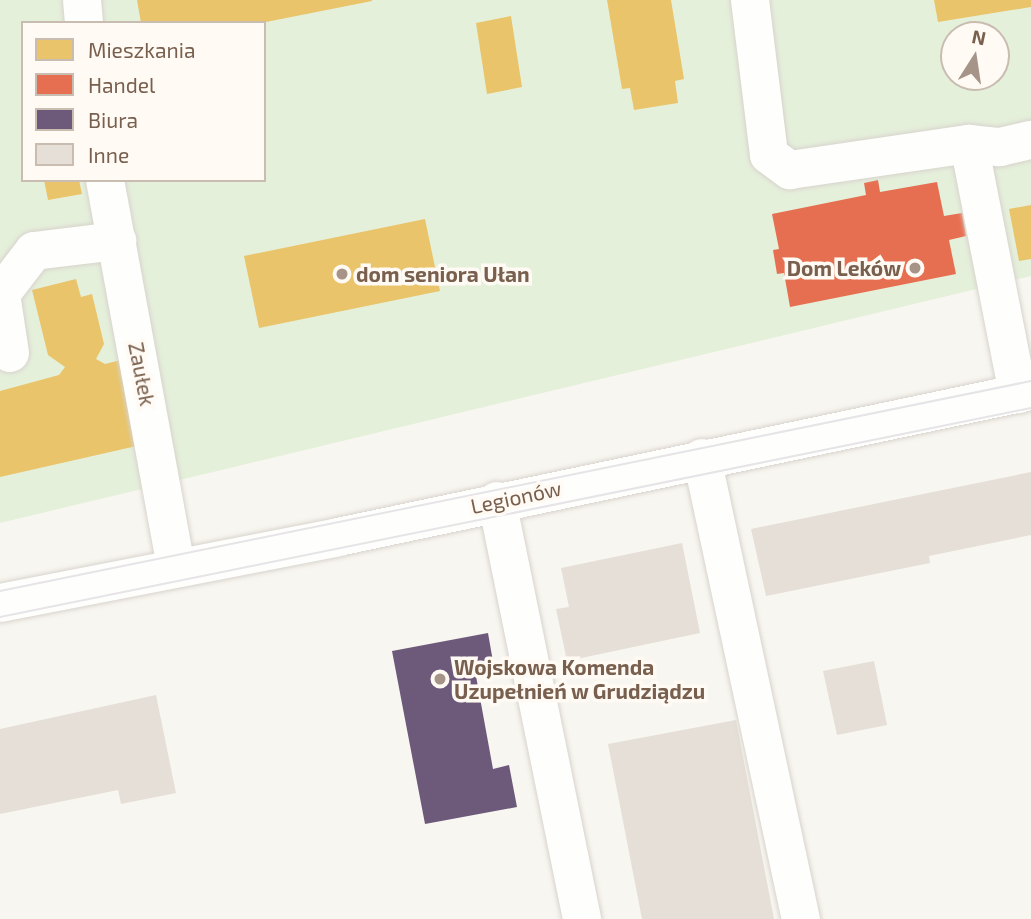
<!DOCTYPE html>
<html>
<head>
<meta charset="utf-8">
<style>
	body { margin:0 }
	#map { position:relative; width:1031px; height:919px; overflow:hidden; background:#f8f6f0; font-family:"Exo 2",sans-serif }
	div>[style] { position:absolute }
	.green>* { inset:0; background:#e5f0db }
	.homes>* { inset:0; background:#e9c46a }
	.shops>* { inset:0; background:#e76f51 }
	.offices>* { inset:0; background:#6d597a }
	.building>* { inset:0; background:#e5dfd7 }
	.roads { filter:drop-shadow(0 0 2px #d8d3cd) drop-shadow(0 0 2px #d8d3cd) }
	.minor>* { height:38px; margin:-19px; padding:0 19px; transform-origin:19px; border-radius:19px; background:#fefefd }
	.tram>* { height:2px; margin:-1px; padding:0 1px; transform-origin:1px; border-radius:1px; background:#e6e4e7 }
	.dots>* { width:19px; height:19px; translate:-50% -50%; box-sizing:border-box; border:4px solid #fffaf3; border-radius:50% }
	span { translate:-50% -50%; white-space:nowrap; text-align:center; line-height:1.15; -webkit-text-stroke:7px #fffaf3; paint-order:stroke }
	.poi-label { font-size:21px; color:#785f4e; font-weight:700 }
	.right { translate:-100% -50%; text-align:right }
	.left { translate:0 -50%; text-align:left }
	.street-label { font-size:21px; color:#785f4e }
	.legend { position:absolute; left:21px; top:21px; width:245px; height:161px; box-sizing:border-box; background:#fffaf3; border:2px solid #c9bcb1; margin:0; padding:9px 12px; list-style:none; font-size:21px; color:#785f4e }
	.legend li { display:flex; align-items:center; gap:14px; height:35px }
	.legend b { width:35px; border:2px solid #c9bcb1 }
	.north { position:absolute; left:940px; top:21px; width:70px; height:70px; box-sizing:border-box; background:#fffaf3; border:2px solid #c9bcb1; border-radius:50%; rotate:12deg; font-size:19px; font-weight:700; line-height:28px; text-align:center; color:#785f4e }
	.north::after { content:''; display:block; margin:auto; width:24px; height:32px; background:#a59487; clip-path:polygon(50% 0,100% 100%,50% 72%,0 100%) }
</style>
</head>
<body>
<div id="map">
	<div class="green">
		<div style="clip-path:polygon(evenodd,0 0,1031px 0,1031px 276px,0 523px,0 0,23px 23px,264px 23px,264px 180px,23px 180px,23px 23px,0 0,954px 35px,996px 35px,996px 77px,954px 77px,954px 35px)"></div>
	</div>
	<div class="homes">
		<div style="clip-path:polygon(137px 0,372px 0,372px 1px,261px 23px,141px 23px)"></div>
		<div style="clip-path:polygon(607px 0,671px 0,684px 79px,675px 81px,678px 103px,634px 110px,630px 88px,622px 89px)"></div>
		<div style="clip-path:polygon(934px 0,1031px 0,1031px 7px,938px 22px)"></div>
		<div style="clip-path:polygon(511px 16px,522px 87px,487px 94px,476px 23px)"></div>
		<div style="clip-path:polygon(44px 180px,79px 180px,82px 194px,48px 200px)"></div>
		<div style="clip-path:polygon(1031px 205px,1031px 259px,1019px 261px,1009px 209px)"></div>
		<div style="clip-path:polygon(425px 219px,440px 291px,259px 328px,244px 256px)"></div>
		<div style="clip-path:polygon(76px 279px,81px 297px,92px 294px,104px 344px,96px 359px,105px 364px,125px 359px,141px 445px,0 477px,0 391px,59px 375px,65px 367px,48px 355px,32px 290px)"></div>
	</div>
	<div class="shops">
		<div style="clip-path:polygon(878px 180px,880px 192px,937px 182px,944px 216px,962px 213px,966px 236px,949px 240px,956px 274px,790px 307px,784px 273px,777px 274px,773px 250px,779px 249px,772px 214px,866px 195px,864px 183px)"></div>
	</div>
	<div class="offices">
		<div style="clip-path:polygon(488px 633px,495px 673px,476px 676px,493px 769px,509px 765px,517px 807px,425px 824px,392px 651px)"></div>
	</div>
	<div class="building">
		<div style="clip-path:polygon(1031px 472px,1031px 535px,929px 556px,930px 563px,766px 596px,751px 529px)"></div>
		<div style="clip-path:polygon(682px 543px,700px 633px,567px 661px,556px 609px,569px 607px,561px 568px)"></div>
		<div style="clip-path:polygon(874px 661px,887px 725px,837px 735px,823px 671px)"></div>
		<div style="clip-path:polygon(156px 695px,176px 793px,121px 804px,118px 790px,0 814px,0 729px)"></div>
		<div style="clip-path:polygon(736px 720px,774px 919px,642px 919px,608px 744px)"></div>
	</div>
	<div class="roads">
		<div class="minor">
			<div style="left:82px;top:0;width:23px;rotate:85deg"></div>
			<div style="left:750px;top:0;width:156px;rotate:83deg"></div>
			<div style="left:769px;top:155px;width:26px;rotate:36deg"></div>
			<div style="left:790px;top:170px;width:181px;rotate:-8.3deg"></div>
			<div style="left:969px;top:144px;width:31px;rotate:6deg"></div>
			<div style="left:1000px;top:147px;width:32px;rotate:-13deg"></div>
			<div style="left:969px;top:144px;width:255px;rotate:78.9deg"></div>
			<div style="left:105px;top:180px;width:394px;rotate:79.6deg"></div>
			<div style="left:10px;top:353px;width:60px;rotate:-98.7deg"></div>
			<div style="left:1px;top:294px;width:54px;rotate:-52.5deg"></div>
			<div style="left:34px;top:251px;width:84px;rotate:-6.9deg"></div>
			<div style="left:702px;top:458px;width:472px;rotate:77.9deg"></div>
			<div style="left:497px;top:501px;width:427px;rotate:78.5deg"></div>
			<div style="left:0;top:603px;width:344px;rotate:-11deg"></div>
			<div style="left:338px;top:537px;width:708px;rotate:-11.9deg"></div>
		</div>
	</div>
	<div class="tram">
		<div style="left:0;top:591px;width:1052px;rotate:-11.51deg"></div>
		<div style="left:0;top:617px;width:1052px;rotate:-11.46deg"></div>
	</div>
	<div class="dots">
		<div style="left:915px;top:268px;background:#a59487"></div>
		<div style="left:342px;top:274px;background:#a59487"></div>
		<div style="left:440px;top:679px;background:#a59487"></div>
	</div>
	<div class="poi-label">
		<span class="right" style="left:901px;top:268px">Dom Leków</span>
		<span class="left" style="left:356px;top:274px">dom seniora Ułan</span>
		<span class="left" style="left:454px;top:679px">Wojskowa Komenda<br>Uzupełnień w Grudziądzu</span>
	</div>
	<div class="street-label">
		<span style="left:142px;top:374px;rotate:79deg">Zaułek</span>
		<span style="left:516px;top:497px;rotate:-12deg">Legionów</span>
	</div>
	<ul class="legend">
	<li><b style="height:19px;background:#e9c46a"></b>Mieszkania</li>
	<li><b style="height:19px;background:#e76f51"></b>Handel</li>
	<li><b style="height:19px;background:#6d597a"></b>Biura</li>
	<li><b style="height:19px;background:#e5dfd7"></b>Inne</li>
	</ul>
	<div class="north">N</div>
</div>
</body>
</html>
